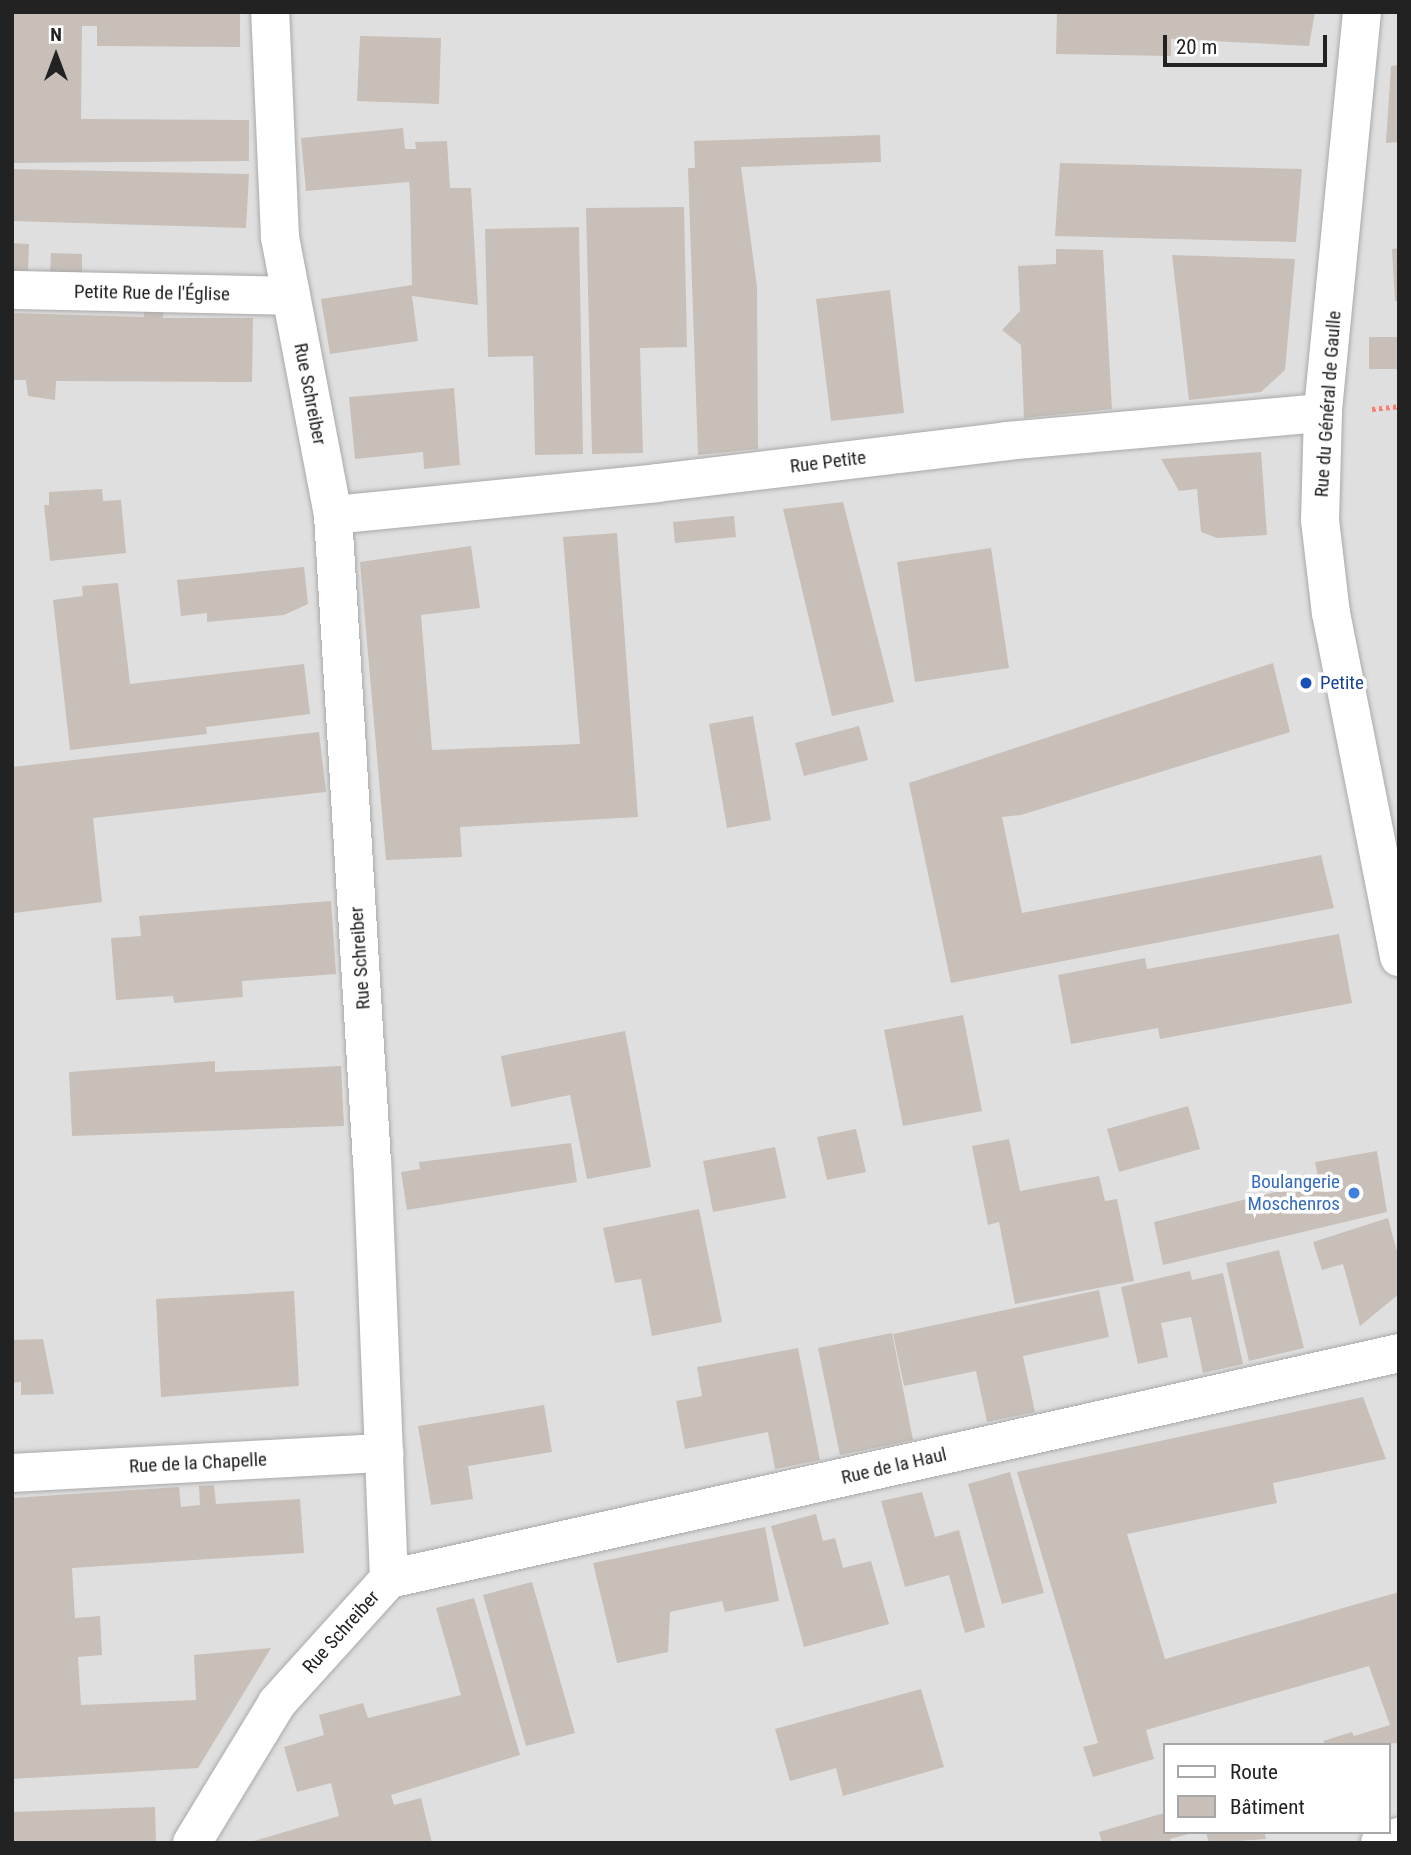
<!DOCTYPE html>
<html>
<head>
<meta charset="utf-8">
<style>
	body { margin:0 }
	#map { position:relative; width:1411px; height:1855px; overflow:hidden; background:#f2efe9; font-family:"Roboto Condensed",sans-serif }
	div>[style] { position:absolute }
	.residential>* { inset:0; background:#e0dfdf }
	.building>* { inset:0; background:#c7bfb8 }
	.path>* { height:4.5px; margin-top:-2.25px; transform-origin:0; background:repeating-linear-gradient(90deg,#fa8072 0 3.5px,transparent 0 7px) }
	.roads { filter:drop-shadow(0 0 2px #a9a9a9) drop-shadow(0 0 2px #a9a9a9) }
	.minor>* { height:38px; margin:-19px; padding:0 19px; transform-origin:19px; border-radius:19px; background:#fff }
	.tertiary>* { height:38px; margin:-19px; padding:0 19px; transform-origin:19px; border-radius:19px; background:#fff }
	.dots>* { width:19px; height:19px; translate:-50% -50%; box-sizing:border-box; border:4px solid #fff; border-radius:50% }
	span { translate:-50% -50%; white-space:nowrap; text-align:center; line-height:1.15; -webkit-text-stroke:7px #fff; paint-order:stroke }
	.street-label { font-size:19px; color:#222 }
	.transit-label { font-size:19px; color:#164399 }
	.left { translate:0 -50%; text-align:left }
	.shop-label { font-size:19px; color:#366cbe }
	.right { translate:-100% -50%; text-align:right }
	.frame { position:absolute; inset:0; border:14px solid #222; pointer-events:none }
	.legend { position:absolute; left:1163px; top:1743px; width:228px; height:91px; box-sizing:border-box; background:#fff; border:2px solid #a7a7a7; margin:0; padding:9px 12px; list-style:none; font-size:21px; color:#222 }
	.legend li { display:flex; align-items:center; gap:14px; height:35px }
	.legend b { width:35px; border:2px solid #a7a7a7 }
	.north { position:absolute; left:21px; top:21px; width:70px; height:70px; -webkit-text-stroke:5px #fff; paint-order:stroke; rotate:0deg; font-size:19px; font-weight:700; line-height:28px; text-align:center; color:#222 }
	.north::after { content:''; display:block; margin:auto; width:24px; height:32px; background:#222; clip-path:polygon(50% 0,100% 100%,50% 72%,0 100%) }
	.scale { position:absolute; left:1163px; top:35px; width:164px; height:32px; box-sizing:border-box; border:4px solid #222; border-top:0; padding-left:9px; font-size:21px; line-height:24px; white-space:nowrap; color:#222; -webkit-text-stroke:5px #fff; paint-order:stroke }
</style>
</head>
<body>
<div id="map">
	<div class="residential">
		<div style="clip-path:polygon(evenodd,12px 12px,1399px 12px,1399px 1843px,12px 1843px,12px 12px,1164px 1745px,1388px 1745px,1388px 1832px,1164px 1832px,1164px 1745px)"></div>
	</div>
	<div class="building">
		<div style="clip-path:polygon(12px 12px,240px 12px,240px 47px,97px 46px,97px 26px,82px 26px,81px 119px,249px 120px,249px 161px,12px 163px)"></div>
		<div style="clip-path:polygon(1057px 12px,1315px 12px,1309px 46px,1171px 39px,1171px 56px,1056px 54px)"></div>
		<div style="clip-path:polygon(360px 36px,441px 38px,439px 104px,357px 101px)"></div>
		<div style="clip-path:polygon(1399px 65px,1399px 142px,1386px 143px,1391px 66px)"></div>
		<div style="clip-path:polygon(403px 128px,405px 149px,416px 149px,415px 142px,447px 141px,450px 188px,471px 188px,478px 305px,412px 296px,418px 341px,330px 354px,321px 299px,412px 285px,410px 190px,409px 182px,306px 191px,301px 138px)"></div>
		<div style="clip-path:polygon(880px 135px,881px 162px,741px 167px,757px 287px,758px 449px,698px 455px,688px 168px,695px 168px,694px 141px)"></div>
		<div style="clip-path:polygon(1060px 163px,1302px 169px,1296px 242px,1055px 236px)"></div>
		<div style="clip-path:polygon(12px 169px,249px 174px,246px 228px,12px 221px)"></div>
		<div style="clip-path:polygon(684px 207px,687px 347px,640px 348px,643px 453px,592px 454px,586px 208px)"></div>
		<div style="clip-path:polygon(579px 227px,583px 454px,535px 455px,533px 356px,488px 357px,485px 229px)"></div>
		<div style="clip-path:polygon(12px 243px,29px 244px,28px 271px,12px 271px)"></div>
		<div style="clip-path:polygon(1399px 248px,1399px 301px,1395px 301px,1392px 249px)"></div>
		<div style="clip-path:polygon(1056px 249px,1103px 250px,1112px 409px,1024px 418px,1021px 345px,1002px 330px,1020px 311px,1018px 266px,1056px 264px)"></div>
		<div style="clip-path:polygon(51px 253px,82px 254px,82px 276px,50px 275px)"></div>
		<div style="clip-path:polygon(1172px 255px,1295px 259px,1285px 370px,1261px 392px,1189px 400px)"></div>
		<div style="clip-path:polygon(890px 290px,904px 413px,831px 421px,816px 299px)"></div>
		<div style="clip-path:polygon(144px 311px,163px 311px,163px 318px,253px 318px,252px 382px,56px 381px,55px 400px,28px 396px,26px 380px,12px 380px,12px 313px,144px 317px)"></div>
		<div style="clip-path:polygon(1369px 337px,1399px 337px,1399px 369px,1369px 369px)"></div>
		<div style="clip-path:polygon(454px 388px,460px 465px,424px 469px,423px 452px,355px 459px,349px 397px)"></div>
		<div style="clip-path:polygon(1261px 452px,1267px 535px,1217px 538px,1201px 532px,1197px 489px,1179px 491px,1161px 459px)"></div>
		<div style="clip-path:polygon(102px 489px,103px 501px,121px 500px,126px 553px,50px 561px,44px 505px,49px 505px,49px 492px)"></div>
		<div style="clip-path:polygon(843px 502px,894px 702px,832px 716px,783px 509px)"></div>
		<div style="clip-path:polygon(734px 516px,736px 537px,675px 543px,673px 522px)"></div>
		<div style="clip-path:polygon(617px 533px,638px 817px,460px 827px,462px 857px,386px 860px,360px 562px,471px 546px,480px 608px,421px 615px,432px 750px,580px 744px,563px 537px)"></div>
		<div style="clip-path:polygon(991px 548px,1009px 668px,915px 682px,897px 562px)"></div>
		<div style="clip-path:polygon(304px 567px,308px 604px,284px 615px,207px 622px,207px 613px,181px 616px,177px 580px)"></div>
		<div style="clip-path:polygon(118px 583px,130px 684px,304px 664px,310px 714px,206px 727px,207px 734px,70px 750px,53px 600px,83px 596px,82px 586px)"></div>
		<div style="clip-path:polygon(1273px 663px,1290px 732px,1021px 815px,1002px 817px,1022px 913px,1321px 855px,1334px 908px,951px 983px,909px 783px)"></div>
		<div style="clip-path:polygon(753px 716px,771px 820px,727px 828px,709px 724px)"></div>
		<div style="clip-path:polygon(859px 726px,868px 760px,804px 776px,795px 743px)"></div>
		<div style="clip-path:polygon(319px 732px,326px 792px,93px 818px,102px 902px,14px 913px,12px 767px)"></div>
		<div style="clip-path:polygon(331px 901px,336px 974px,242px 981px,243px 997px,174px 1003px,173px 996px,116px 1000px,111px 938px,141px 936px,139px 916px)"></div>
		<div style="clip-path:polygon(1339px 934px,1352px 1003px,1160px 1039px,1158px 1028px,1071px 1044px,1058px 975px,1145px 958px,1147px 969px)"></div>
		<div style="clip-path:polygon(963px 1015px,982px 1111px,903px 1126px,884px 1030px)"></div>
		<div style="clip-path:polygon(625px 1031px,651px 1167px,587px 1179px,570px 1095px,511px 1107px,501px 1056px)"></div>
		<div style="clip-path:polygon(215px 1061px,215px 1072px,341px 1066px,344px 1126px,72px 1136px,69px 1072px)"></div>
		<div style="clip-path:polygon(1188px 1106px,1200px 1149px,1119px 1172px,1107px 1129px)"></div>
		<div style="clip-path:polygon(856px 1129px,866px 1172px,827px 1180px,817px 1137px)"></div>
		<div style="clip-path:polygon(1009px 1139px,1020px 1191px,1099px 1176px,1105px 1201px,1117px 1199px,1134px 1281px,1015px 1304px,999px 1222px,988px 1225px,972px 1146px)"></div>
		<div style="clip-path:polygon(571px 1143px,577px 1182px,407px 1210px,401px 1172px,420px 1169px,419px 1162px)"></div>
		<div style="clip-path:polygon(775px 1147px,786px 1198px,713px 1212px,703px 1161px)"></div>
		<div style="clip-path:polygon(1377px 1151px,1387px 1212px,1163px 1265px,1154px 1222px,1319px 1181px,1315px 1162px)"></div>
		<div style="clip-path:polygon(699px 1209px,722px 1322px,652px 1336px,641px 1279px,615px 1283px,603px 1228px)"></div>
		<div style="clip-path:polygon(1388px 1218px,1399px 1259px,1399px 1294px,1360px 1326px,1343px 1264px,1322px 1270px,1313px 1242px)"></div>
		<div style="clip-path:polygon(1279px 1250px,1304px 1348px,1249px 1361px,1226px 1263px)"></div>
		<div style="clip-path:polygon(1190px 1271px,1192px 1280px,1223px 1273px,1243px 1364px,1203px 1373px,1191px 1317px,1161px 1323px,1168px 1357px,1138px 1364px,1121px 1287px)"></div>
		<div style="clip-path:polygon(1099px 1290px,1109px 1337px,1023px 1356px,1035px 1412px,987px 1422px,976px 1371px,904px 1386px,893px 1334px)"></div>
		<div style="clip-path:polygon(294px 1291px,299px 1386px,161px 1397px,156px 1299px)"></div>
		<div style="clip-path:polygon(892px 1333px,913px 1440px,840px 1455px,818px 1348px)"></div>
		<div style="clip-path:polygon(43px 1339px,54px 1394px,21px 1395px,21px 1382px,12px 1383px,12px 1340px)"></div>
		<div style="clip-path:polygon(798px 1348px,820px 1460px,775px 1469px,768px 1432px,685px 1449px,676px 1401px,702px 1396px,697px 1367px)"></div>
		<div style="clip-path:polygon(1363px 1397px,1386px 1459px,1273px 1483px,1277px 1503px,1127px 1534px,1165px 1659px,1399px 1592px,1399px 1743px,1325px 1745px,1323px 1741px,1352px 1732px,1354px 1736px,1390px 1725px,1369px 1666px,1146px 1730px,1154px 1759px,1093px 1777px,1083px 1747px,1098px 1743px,1017px 1472px)"></div>
		<div style="clip-path:polygon(544px 1405px,552px 1452px,468px 1466px,473px 1499px,431px 1505px,418px 1426px)"></div>
		<div style="clip-path:polygon(1010px 1472px,1044px 1593px,1002px 1604px,968px 1484px)"></div>
		<div style="clip-path:polygon(214px 1485px,216px 1504px,300px 1499px,304px 1553px,72px 1568px,75px 1618px,100px 1616px,102px 1655px,78px 1657px,81px 1705px,196px 1700px,194px 1655px,271px 1648px,198px 1768px,12px 1779px,12px 1498px,179px 1487px,181px 1507px,200px 1505px,199px 1486px)"></div>
		<div style="clip-path:polygon(922px 1492px,935px 1537px,959px 1530px,985px 1627px,965px 1633px,949px 1575px,905px 1587px,881px 1501px)"></div>
		<div style="clip-path:polygon(816px 1514px,823px 1541px,835px 1538px,843px 1568px,871px 1561px,889px 1624px,804px 1647px,771px 1526px)"></div>
		<div style="clip-path:polygon(765px 1527px,779px 1601px,725px 1612px,722px 1601px,670px 1612px,668px 1652px,617px 1663px,593px 1563px)"></div>
		<div style="clip-path:polygon(532px 1582px,575px 1733px,526px 1746px,483px 1595px)"></div>
		<div style="clip-path:polygon(474px 1598px,520px 1755px,391px 1795px,394px 1805px,421px 1798px,432px 1843px,247px 1843px,339px 1816px,331px 1783px,297px 1792px,284px 1747px,324px 1735px,319px 1715px,363px 1703px,368px 1718px,461px 1695px,436px 1608px)"></div>
		<div style="clip-path:polygon(921px 1689px,944px 1767px,843px 1796px,836px 1768px,790px 1781px,775px 1729px)"></div>
		<div style="clip-path:polygon(155px 1807px,156px 1843px,12px 1841px,12px 1812px)"></div>
		<div style="clip-path:polygon(1164px 1813px,1164px 1832px,1192px 1833px,1170px 1839px,1171px 1843px,1102px 1843px,1099px 1832px)"></div>
		<div style="clip-path:polygon(1206px 1832px,1264px 1832px,1266px 1839px,1209px 1843px)"></div>
	</div>
	<div class="path">
		<div style="left:1372px;top:409px;width:27px;rotate:-6deg"></div>
	</div>
	<div class="roads">
		<div class="minor">
			<div style="left:12px;top:290px;width:279px;rotate:1.2deg"></div>
			<div style="left:333px;top:515px;width:326px;rotate:-5.6deg"></div>
			<div style="left:657px;top:483px;width:353px;rotate:-6.8deg"></div>
			<div style="left:1007px;top:441px;width:317px;rotate:-5.1deg"></div>
			<div style="left:12px;top:1473px;width:373px;rotate:-3.1deg"></div>
			<div style="left:389px;top:1579px;width:1035px;rotate:-12.61deg"></div>
			<div style="left:192px;top:1843px;width:164px;rotate:-58.7deg"></div>
			<div style="left:277px;top:1703px;width:167px;rotate:-47.9deg"></div>
			<div style="left:389px;top:1579px;width:417px;rotate:-92.3deg"></div>
			<div style="left:372px;top:1162px;width:648px;rotate:-93.45deg"></div>
			<div style="left:333px;top:515px;width:283px;rotate:-100.8deg"></div>
			<div style="left:280px;top:237px;width:225px;rotate:-92.5deg"></div>
			<div style="left:1380px;top:1843px;width:20px;rotate:-18deg"></div>
		</div>
		<div class="tertiary">
			<div style="left:1362px;top:12px;width:403px;rotate:95.6deg"></div>
			<div style="left:1323px;top:413px;width:107px;rotate:91.6deg"></div>
			<div style="left:1320px;top:520px;width:94px;rotate:83.3deg"></div>
			<div style="left:1331px;top:613px;width:351px;rotate:78.8deg"></div>
		</div>
	</div>
	<div class="dots">
		<div style="left:1306px;top:683px;background:#1a4fb4"></div>
		<div style="left:1354px;top:1193px;background:#3f7fe0"></div>
	</div>
	<div class="street-label">
		<span style="left:152px;top:293px;rotate:1deg">Petite Rue de l'Église</span>
		<span style="left:310px;top:394px;rotate:79deg">Rue Schreiber</span>
		<span style="left:1328px;top:404px;rotate:-86deg">Rue du Général de Gaulle</span>
		<span style="left:828px;top:462px;rotate:-7deg">Rue Petite</span>
		<span style="left:360px;top:958px;rotate:-94deg">Rue Schreiber</span>
		<span style="left:198px;top:1463px;rotate:-3deg">Rue de la Chapelle</span>
		<span style="left:894px;top:1466px;rotate:-13deg">Rue de la Haul</span>
		<span style="left:341px;top:1632px;rotate:-48deg">Rue Schreiber</span>
	</div>
	<div class="transit-label">
		<span class="left" style="left:1320px;top:683px">Petite</span>
	</div>
	<div class="shop-label">
		<span class="right" style="left:1340px;top:1193px">Boulangerie<br>Moschenros</span>
	</div>
	<div class="frame"></div>
	<ul class="legend">
	<li><b style="height:9px;background:#fff"></b>Route</li>
	<li><b style="height:19px;background:#c7bfb8"></b>Bâtiment</li>
	</ul>
	<div class="north">N</div>
	<div class="scale">20 m</div>
</div>
</body>
</html>
